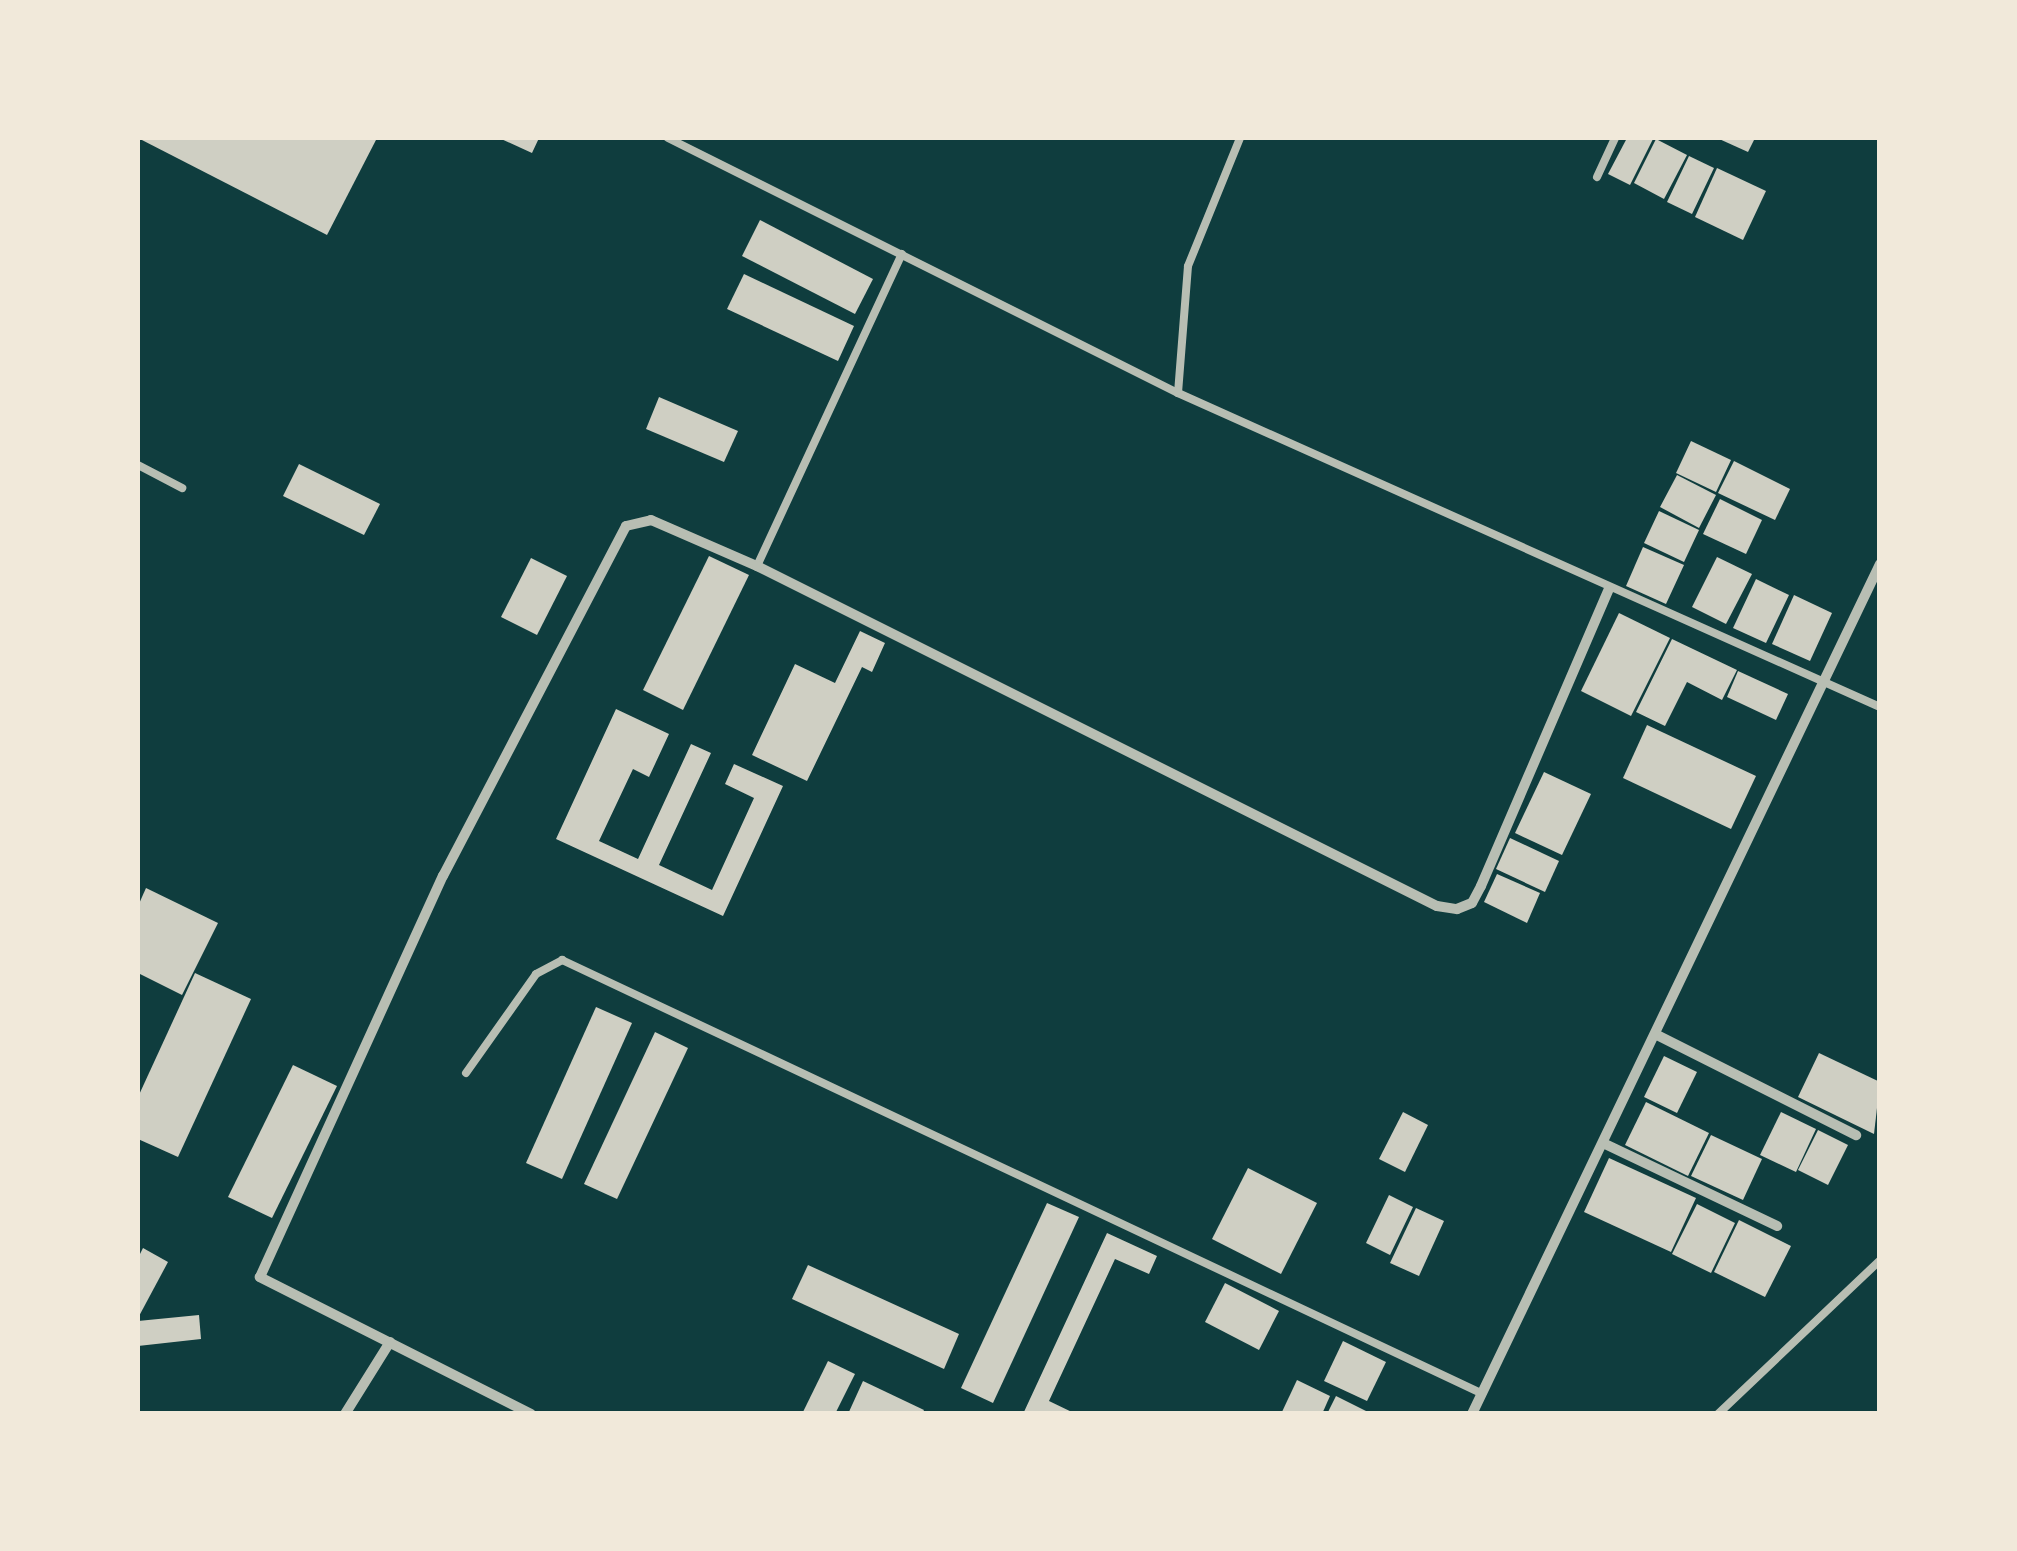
<!DOCTYPE html>
<html>
<head>
<meta charset="utf-8">
<style>
	body { margin:0 }
	#map { position:relative; width:2017px; height:1551px; overflow:hidden; background:#0f3d3e; font-family:Rubik,sans-serif }
	div>[style] { position:absolute }
	.building>* { inset:0; background:#cfcfc3 }
	.service>* { height:8px; margin:-4px; padding:0 4px; transform-origin:4px; border-radius:4px; background:#b8beb3 }
	.minor>* { height:10px; margin:-5px; padding:0 5px; transform-origin:5px; border-radius:5px; background:#b8beb3 }
	span { translate:-50% -50%; white-space:nowrap; text-align:center; line-height:1.15; -webkit-text-stroke:8px #f1e9da; paint-order:stroke }
	.frame { position:absolute; inset:0; border:140px solid #f1e9da; pointer-events:none }
</style>
</head>
<body>
<div id="map">
	<div class="building">
		<div style="clip-path:polygon(138px 138px,377px 138px,327px 235px)"></div>
		<div style="clip-path:polygon(499px 138px,539px 138px,532px 153px)"></div>
		<div style="clip-path:polygon(1627px 138px,1653px 139px,1630px 185px,1608px 174px)"></div>
		<div style="clip-path:polygon(1717px 138px,1755px 138px,1748px 152px)"></div>
		<div style="clip-path:polygon(1656px 139px,1687px 155px,1664px 199px,1634px 183px)"></div>
		<div style="clip-path:polygon(1689px 156px,1714px 168px,1692px 214px,1667px 202px)"></div>
		<div style="clip-path:polygon(1717px 168px,1766px 191px,1743px 240px,1695px 217px)"></div>
		<div style="clip-path:polygon(760px 220px,873px 279px,855px 314px,742px 256px)"></div>
		<div style="clip-path:polygon(744px 274px,854px 326px,838px 361px,727px 309px)"></div>
		<div style="clip-path:polygon(659px 397px,738px 431px,724px 462px,646px 429px)"></div>
		<div style="clip-path:polygon(1691px 441px,1731px 460px,1716px 492px,1676px 473px)"></div>
		<div style="clip-path:polygon(1734px 461px,1790px 489px,1775px 520px,1718px 493px)"></div>
		<div style="clip-path:polygon(299px 464px,380px 504px,364px 535px,283px 496px)"></div>
		<div style="clip-path:polygon(1677px 475px,1716px 495px,1699px 528px,1660px 507px)"></div>
		<div style="clip-path:polygon(1720px 499px,1762px 520px,1746px 554px,1703px 534px)"></div>
		<div style="clip-path:polygon(1659px 511px,1699px 530px,1684px 562px,1644px 543px)"></div>
		<div style="clip-path:polygon(1643px 547px,1684px 565px,1666px 604px,1626px 586px)"></div>
		<div style="clip-path:polygon(709px 556px,749px 575px,683px 710px,643px 690px)"></div>
		<div style="clip-path:polygon(1717px 557px,1752px 574px,1726px 624px,1692px 607px)"></div>
		<div style="clip-path:polygon(531px 558px,567px 576px,537px 635px,501px 617px)"></div>
		<div style="clip-path:polygon(1756px 579px,1789px 595px,1766px 643px,1733px 628px)"></div>
		<div style="clip-path:polygon(1794px 595px,1832px 613px,1810px 661px,1772px 644px)"></div>
		<div style="clip-path:polygon(1619px 613px,1670px 638px,1631px 716px,1581px 691px)"></div>
		<div style="clip-path:polygon(860px 631px,885px 643px,872px 672px,862px 667px,807px 781px,752px 755px,795px 664px,835px 683px)"></div>
		<div style="clip-path:polygon(1672px 639px,1737px 670px,1722px 700px,1687px 682px,1665px 726px,1636px 712px)"></div>
		<div style="clip-path:polygon(1738px 671px,1788px 694px,1776px 720px,1727px 697px)"></div>
		<div style="clip-path:polygon(616px 709px,669px 734px,649px 777px,633px 769px,599px 841px,638px 859px,691px 744px,711px 753px,659px 865px,712px 890px,754px 798px,725px 784px,734px 764px,783px 786px,723px 916px,556px 839px)"></div>
		<div style="clip-path:polygon(1647px 725px,1756px 776px,1731px 829px,1623px 778px)"></div>
		<div style="clip-path:polygon(1544px 772px,1591px 794px,1562px 855px,1515px 833px)"></div>
		<div style="clip-path:polygon(1510px 838px,1559px 861px,1545px 892px,1496px 869px)"></div>
		<div style="clip-path:polygon(1497px 874px,1540px 893px,1527px 923px,1484px 902px)"></div>
		<div style="clip-path:polygon(146px 888px,218px 923px,182px 995px,138px 973px,138px 906px)"></div>
		<div style="clip-path:polygon(195px 973px,251px 999px,178px 1157px,138px 1139px,138px 1097px)"></div>
		<div style="clip-path:polygon(596px 1007px,632px 1023px,562px 1179px,526px 1163px)"></div>
		<div style="clip-path:polygon(655px 1032px,688px 1048px,617px 1199px,584px 1184px)"></div>
		<div style="clip-path:polygon(1819px 1053px,1880px 1082px,1874px 1134px,1798px 1097px)"></div>
		<div style="clip-path:polygon(1664px 1056px,1697px 1072px,1677px 1113px,1644px 1097px)"></div>
		<div style="clip-path:polygon(293px 1065px,337px 1086px,272px 1218px,228px 1197px)"></div>
		<div style="clip-path:polygon(1646px 1102px,1709px 1133px,1688px 1176px,1625px 1145px)"></div>
		<div style="clip-path:polygon(1403px 1112px,1428px 1125px,1405px 1172px,1379px 1159px)"></div>
		<div style="clip-path:polygon(1781px 1112px,1816px 1129px,1796px 1172px,1760px 1155px)"></div>
		<div style="clip-path:polygon(1818px 1130px,1848px 1145px,1828px 1185px,1798px 1170px)"></div>
		<div style="clip-path:polygon(1711px 1135px,1762px 1159px,1743px 1200px,1691px 1176px)"></div>
		<div style="clip-path:polygon(1609px 1158px,1696px 1198px,1671px 1252px,1584px 1212px)"></div>
		<div style="clip-path:polygon(1248px 1168px,1317px 1203px,1281px 1274px,1212px 1239px)"></div>
		<div style="clip-path:polygon(1389px 1195px,1413px 1207px,1390px 1255px,1366px 1243px)"></div>
		<div style="clip-path:polygon(1047px 1203px,1079px 1217px,993px 1403px,961px 1388px)"></div>
		<div style="clip-path:polygon(1697px 1204px,1735px 1223px,1711px 1273px,1672px 1254px)"></div>
		<div style="clip-path:polygon(1416px 1208px,1444px 1221px,1419px 1276px,1390px 1263px)"></div>
		<div style="clip-path:polygon(1739px 1220px,1791px 1246px,1765px 1297px,1714px 1272px)"></div>
		<div style="clip-path:polygon(1107px 1233px,1157px 1256px,1149px 1274px,1115px 1259px,1049px 1401px,1076px 1414px,1023px 1414px)"></div>
		<div style="clip-path:polygon(143px 1248px,168px 1262px,138px 1318px,138px 1258px)"></div>
		<div style="clip-path:polygon(808px 1265px,959px 1334px,944px 1369px,792px 1299px)"></div>
		<div style="clip-path:polygon(1225px 1283px,1279px 1311px,1259px 1350px,1205px 1322px)"></div>
		<div style="clip-path:polygon(199px 1315px,201px 1339px,138px 1346px,138px 1321px)"></div>
		<div style="clip-path:polygon(1343px 1341px,1386px 1362px,1367px 1401px,1324px 1381px)"></div>
		<div style="clip-path:polygon(828px 1361px,855px 1374px,835px 1414px,802px 1414px)"></div>
		<div style="clip-path:polygon(1297px 1380px,1330px 1396px,1322px 1414px,1281px 1414px)"></div>
		<div style="clip-path:polygon(863px 1381px,924px 1410px,922px 1414px,848px 1414px)"></div>
		<div style="clip-path:polygon(1336px 1396px,1372px 1414px,1327px 1414px)"></div>
	</div>
	<div class="service">
		<div style="left:668px;top:138px;width:570px;rotate:26.57deg"></div>
		<div style="left:1178px;top:393px;width:769px;rotate:24.1deg"></div>
		<div style="left:1597px;top:177px;width:43px;rotate:-65.2deg"></div>
		<div style="left:1178px;top:393px;width:127px;rotate:-85.5deg"></div>
		<div style="left:1188px;top:266px;width:138px;rotate:-67.9deg"></div>
		<div style="left:138px;top:465px;width:50px;rotate:27.6deg"></div>
		<div style="left:757px;top:566px;width:344px;rotate:-65.1deg"></div>
		<div style="left:466px;top:1073px;width:121px;rotate:-54.7deg"></div>
		<div style="left:536px;top:974px;width:30px;rotate:-28deg"></div>
		<div style="left:562px;top:960px;width:1016px;rotate:25.23deg"></div>
		<div style="left:1718px;top:1414px;width:224px;rotate:-43.5deg"></div>
	</div>
	<div class="minor">
		<div style="left:1657px;top:1035px;width:223px;rotate:26.7deg"></div>
		<div style="left:1603px;top:1143px;width:193px;rotate:25.5deg"></div>
		<div style="left:345px;top:1414px;width:85px;rotate:-58deg"></div>
		<div style="left:531px;top:1414px;width:304px;rotate:-153.2deg"></div>
		<div style="left:260px;top:1277px;width:441px;rotate:-65.5deg"></div>
		<div style="left:443px;top:876px;width:395px;rotate:-62.4deg"></div>
		<div style="left:626px;top:526px;width:26px;rotate:-13deg"></div>
		<div style="left:651px;top:520px;width:116px;rotate:23.5deg"></div>
		<div style="left:757px;top:566px;width:760px;rotate:26.57deg"></div>
		<div style="left:1437px;top:906px;width:20px;rotate:9deg"></div>
		<div style="left:1457px;top:909px;width:16px;rotate:-22deg"></div>
		<div style="left:1472px;top:903px;width:19px;rotate:-62deg"></div>
		<div style="left:1481px;top:886px;width:323px;rotate:-66.7deg"></div>
		<div style="left:1472px;top:1414px;width:943px;rotate:-64.36deg"></div>
	</div>
	<div class="frame"></div>
</div>
</body>
</html>
